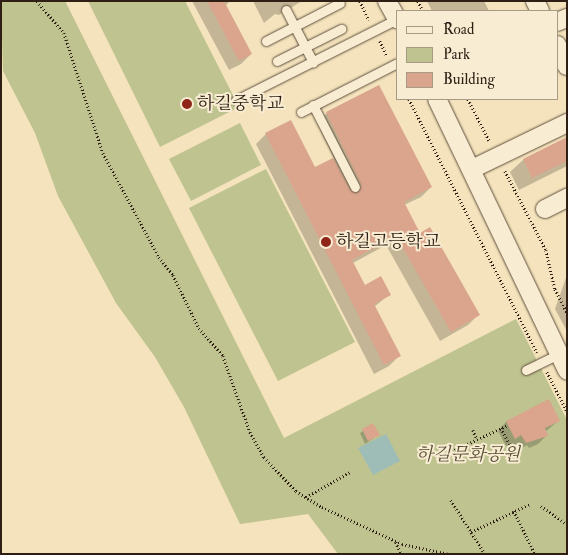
<!DOCTYPE html>
<html>
<head>
<meta charset="utf-8">
<style>
	body { margin:0 }
	#map { position:relative; width:568px; height:555px; overflow:hidden; background:#f4e3bc; font-family:"IM FELL Double Pica","Noto Serif KR",serif }
	div>[style] { position:absolute }
	.green>* { inset:0; background:#bec38f }
	.water>* { inset:0; background:#9dbdb6 }
	.shadow>* { inset:0; background:#0003 }
	.building>* { inset:0; background:#daa58c }
	.path>* { height:2.5px; margin-top:-1.25px; transform-origin:0; background:repeating-linear-gradient(90deg,#2e1e13 0 1px,transparent 0 3.5px) }
	.roads { filter:drop-shadow(0 0 1px #604f3d) drop-shadow(0 0 1px #604f3d) }
	.service>* { height:9px; margin:-4.5px; padding:0 4.5px; transform-origin:4.5px; border-radius:4.5px; background:#f8edd3 }
	.minor>* { height:18px; margin:-9px; padding:0 9px; transform-origin:9px; border-radius:9px; background:#f8edd3 }
	.dots>* { width:14px; height:14px; translate:-50% -50%; box-sizing:border-box; border:2px solid #f8edd3; border-radius:50% }
	span { translate:-50% -50%; white-space:nowrap; text-align:center; line-height:1.15; -webkit-text-stroke:4px #f8edd3; paint-order:stroke }
	.poi-label { font-size:18px; color:#2e1e13 }
	.left { translate:0 -50%; text-align:left }
	.park-label { font-size:18px; color:#595038; font-style:italic }
	.frame { position:absolute; inset:0; border:2px solid #2e1e13; pointer-events:none }
	.legend { position:absolute; left:396px; top:10px; width:162px; height:90px; box-sizing:border-box; background:#f8edd3; border:1px solid #a79a86; margin:0; padding:6px 9px; list-style:none; font-size:15px; color:#2e1e13 }
	.legend li { display:flex; align-items:center; gap:10px; height:25px }
	.legend b { width:25px; border:1px solid #a79a86 }
</style>
</head>
<body>
<div id="map">
	<div class="green">
		<div style="clip-path:polygon(1px 1px,65px 1px,284px 438px,516px 319px,567px 420px,567px 554px,338px 554px,308px 514px,240px 524px,184px 407px,155px 357px,116px 303px,58px 196px,35px 133px,3px 71px)"></div>
		<div style="clip-path:polygon(88px 1px,185px 1px,239px 107px,160px 147px)"></div>
		<div style="clip-path:polygon(240px 123px,261px 165px,191px 201px,169px 159px)"></div>
		<div style="clip-path:polygon(266px 169px,355px 342px,278px 381px,189px 208px)"></div>
	</div>
	<div class="water">
		<div style="clip-path:polygon(386px 434px,400px 461px,373px 475px,358px 448px)"></div>
	</div>
	<div class="shadow">
		<div style="clip-path:polygon(192px 1px,230px 1px,225px 6px,251px 54px,241px 64px,229px 70px)"></div>
		<div style="clip-path:polygon(253px 1px,302px 1px,279px 15px,275px 14px,264px 23px)"></div>
		<div style="clip-path:polygon(427px 1px,484px 1px,489px 11px,432px 11px)"></div>
		<div style="clip-path:polygon(327px 113px,431px 187px,421px 197px,404px 205px,420px 235px,478px 315px,468px 325px,440px 341px,386px 245px,353px 263px,365px 286px,389px 295px,374px 307px,399px 356px,389px 366px,374px 374px,256px 144px,266px 134px,314px 169px,334px 159px,317px 123px)"></div>
		<div style="clip-path:polygon(567px 138px,567px 166px,519px 190px,510px 172px,523px 160px)"></div>
		<div style="clip-path:polygon(567px 275px,567px 331px,555px 309px)"></div>
		<div style="clip-path:polygon(549px 401px,558px 421px,545px 432px,547px 435px,538px 444px,529px 448px,527px 445px,517px 451px,513px 443px,506px 446px,498px 431px,506px 422px)"></div>
		<div style="clip-path:polygon(373px 425px,378px 435px,365px 444px,360px 433px)"></div>
	</div>
	<div class="building">
		<div style="clip-path:polygon(207px 1px,224px 1px,252px 54px,239px 61px)"></div>
		<div style="clip-path:polygon(379px 85px,432px 187px,404px 202px,420px 233px,430px 227px,480px 315px,451px 332px,396px 236px,352px 260px,365px 285px,381px 276px,391px 295px,374px 304px,401px 356px,384px 365px,265px 133px,291px 120px,315px 167px,333px 158px,350px 190px,357px 193px,360px 190px,361px 184px,326px 112px)"></div>
		<div style="clip-path:polygon(567px 137px,567px 161px,532px 178px,523px 159px)"></div>
		<div style="clip-path:polygon(549px 399px,560px 421px,545px 428px,548px 436px,526px 443px,521px 435px,515px 439px,506px 421px)"></div>
		<div style="clip-path:polygon(373px 423px,380px 435px,368px 441px,362px 429px)"></div>
	</div>
	<div class="path">
		<div style="left:37px;top:1px;width:42px;rotate:49.8deg"></div>
		<div style="left:64px;top:33px;width:126px;rotate:72deg"></div>
		<div style="left:103px;top:153px;width:118px;rotate:61.7deg"></div>
		<div style="left:159px;top:257px;width:23px;rotate:52deg"></div>
		<div style="left:173px;top:275px;width:59px;rotate:63.9deg"></div>
		<div style="left:199px;top:328px;width:37px;rotate:49deg"></div>
		<div style="left:223px;top:356px;width:81px;rotate:70.4deg"></div>
		<div style="left:250px;top:432px;width:29px;rotate:61deg"></div>
		<div style="left:264px;top:457px;width:47px;rotate:46.7deg"></div>
		<div style="left:296px;top:491px;width:31px;rotate:32deg"></div>
		<div style="left:322px;top:507px;width:88px;rotate:24.8deg"></div>
		<div style="left:402px;top:544px;width:48px;rotate:12deg"></div>
		<div style="left:360px;top:1px;width:21px;rotate:65deg"></div>
		<div style="left:418px;top:1px;width:11px;rotate:63deg"></div>
		<div style="left:380px;top:41px;width:17px;rotate:65deg"></div>
		<div style="left:409px;top:99px;width:284px;rotate:63.2deg"></div>
		<div style="left:468px;top:99px;width:48px;rotate:62.9deg"></div>
		<div style="left:505px;top:171px;width:89px;rotate:62.6deg"></div>
		<div style="left:546px;top:250px;width:40px;rotate:77deg"></div>
		<div style="left:555px;top:289px;width:27px;rotate:63deg"></div>
		<div style="left:547px;top:372px;width:44px;rotate:62.9deg"></div>
		<div style="left:501px;top:428px;width:19px;rotate:62deg"></div>
		<div style="left:473px;top:430px;width:10px;rotate:66deg"></div>
		<div style="left:442px;top:456px;width:73px;rotate:-25.2deg"></div>
		<div style="left:306px;top:497px;width:51px;rotate:-29.6deg"></div>
		<div style="left:451px;top:500px;width:64px;rotate:57.8deg"></div>
		<div style="left:541px;top:506px;width:32px;rotate:35deg"></div>
		<div style="left:514px;top:511px;width:48px;rotate:64deg"></div>
		<div style="left:471px;top:532px;width:65px;rotate:-25.4deg"></div>
		<div style="left:396px;top:542px;width:13px;rotate:67deg"></div>
	</div>
	<div class="roads">
		<div class="service">
			<div style="left:286px;top:10px;width:59px;rotate:62.6deg"></div>
			<div style="left:266px;top:41px;width:83px;rotate:-27.2deg"></div>
			<div style="left:277px;top:61px;width:72px;rotate:-26.6deg"></div>
			<div style="left:236px;top:100px;width:180px;rotate:-26.7deg"></div>
			<div style="left:313px;top:105px;width:92px;rotate:62.9deg"></div>
			<div style="left:301px;top:112px;width:108px;rotate:-27deg"></div>
			<div style="left:526px;top:370px;width:37px;rotate:-26deg"></div>
		</div>
		<div class="minor">
			<div style="left:387px;top:1px;width:21px;rotate:61deg"></div>
			<div style="left:535px;top:1px;width:11px;rotate:63deg"></div>
			<div style="left:557px;top:22px;width:11px;rotate:-22deg"></div>
			<div style="left:557px;top:45px;width:23px;rotate:65deg"></div>
			<div style="left:437px;top:99px;width:301px;rotate:64.4deg"></div>
			<div style="left:472px;top:169px;width:106px;rotate:-25.8deg"></div>
			<div style="left:545px;top:209px;width:25px;rotate:-27deg"></div>
		</div>
	</div>
	<div class="dots">
		<div style="left:187px;top:104px;background:#8f2418"></div>
		<div style="left:326px;top:242px;background:#8f2418"></div>
	</div>
	<div class="poi-label">
		<span class="left" style="left:197px;top:104px">하길중학교</span>
		<span class="left" style="left:336px;top:242px">하길고등학교</span>
	</div>
	<div class="park-label">
		<span style="left:468px;top:455px">하길문화공원</span>
	</div>
	<div class="frame"></div>
	<ul class="legend">
	<li><b style="height:6px;background:#f8edd3"></b>Road</li>
	<li><b style="height:14px;background:#bec38f"></b>Park</li>
	<li><b style="height:14px;background:#daa58c"></b>Building</li>
	</ul>
</div>
</body>
</html>
